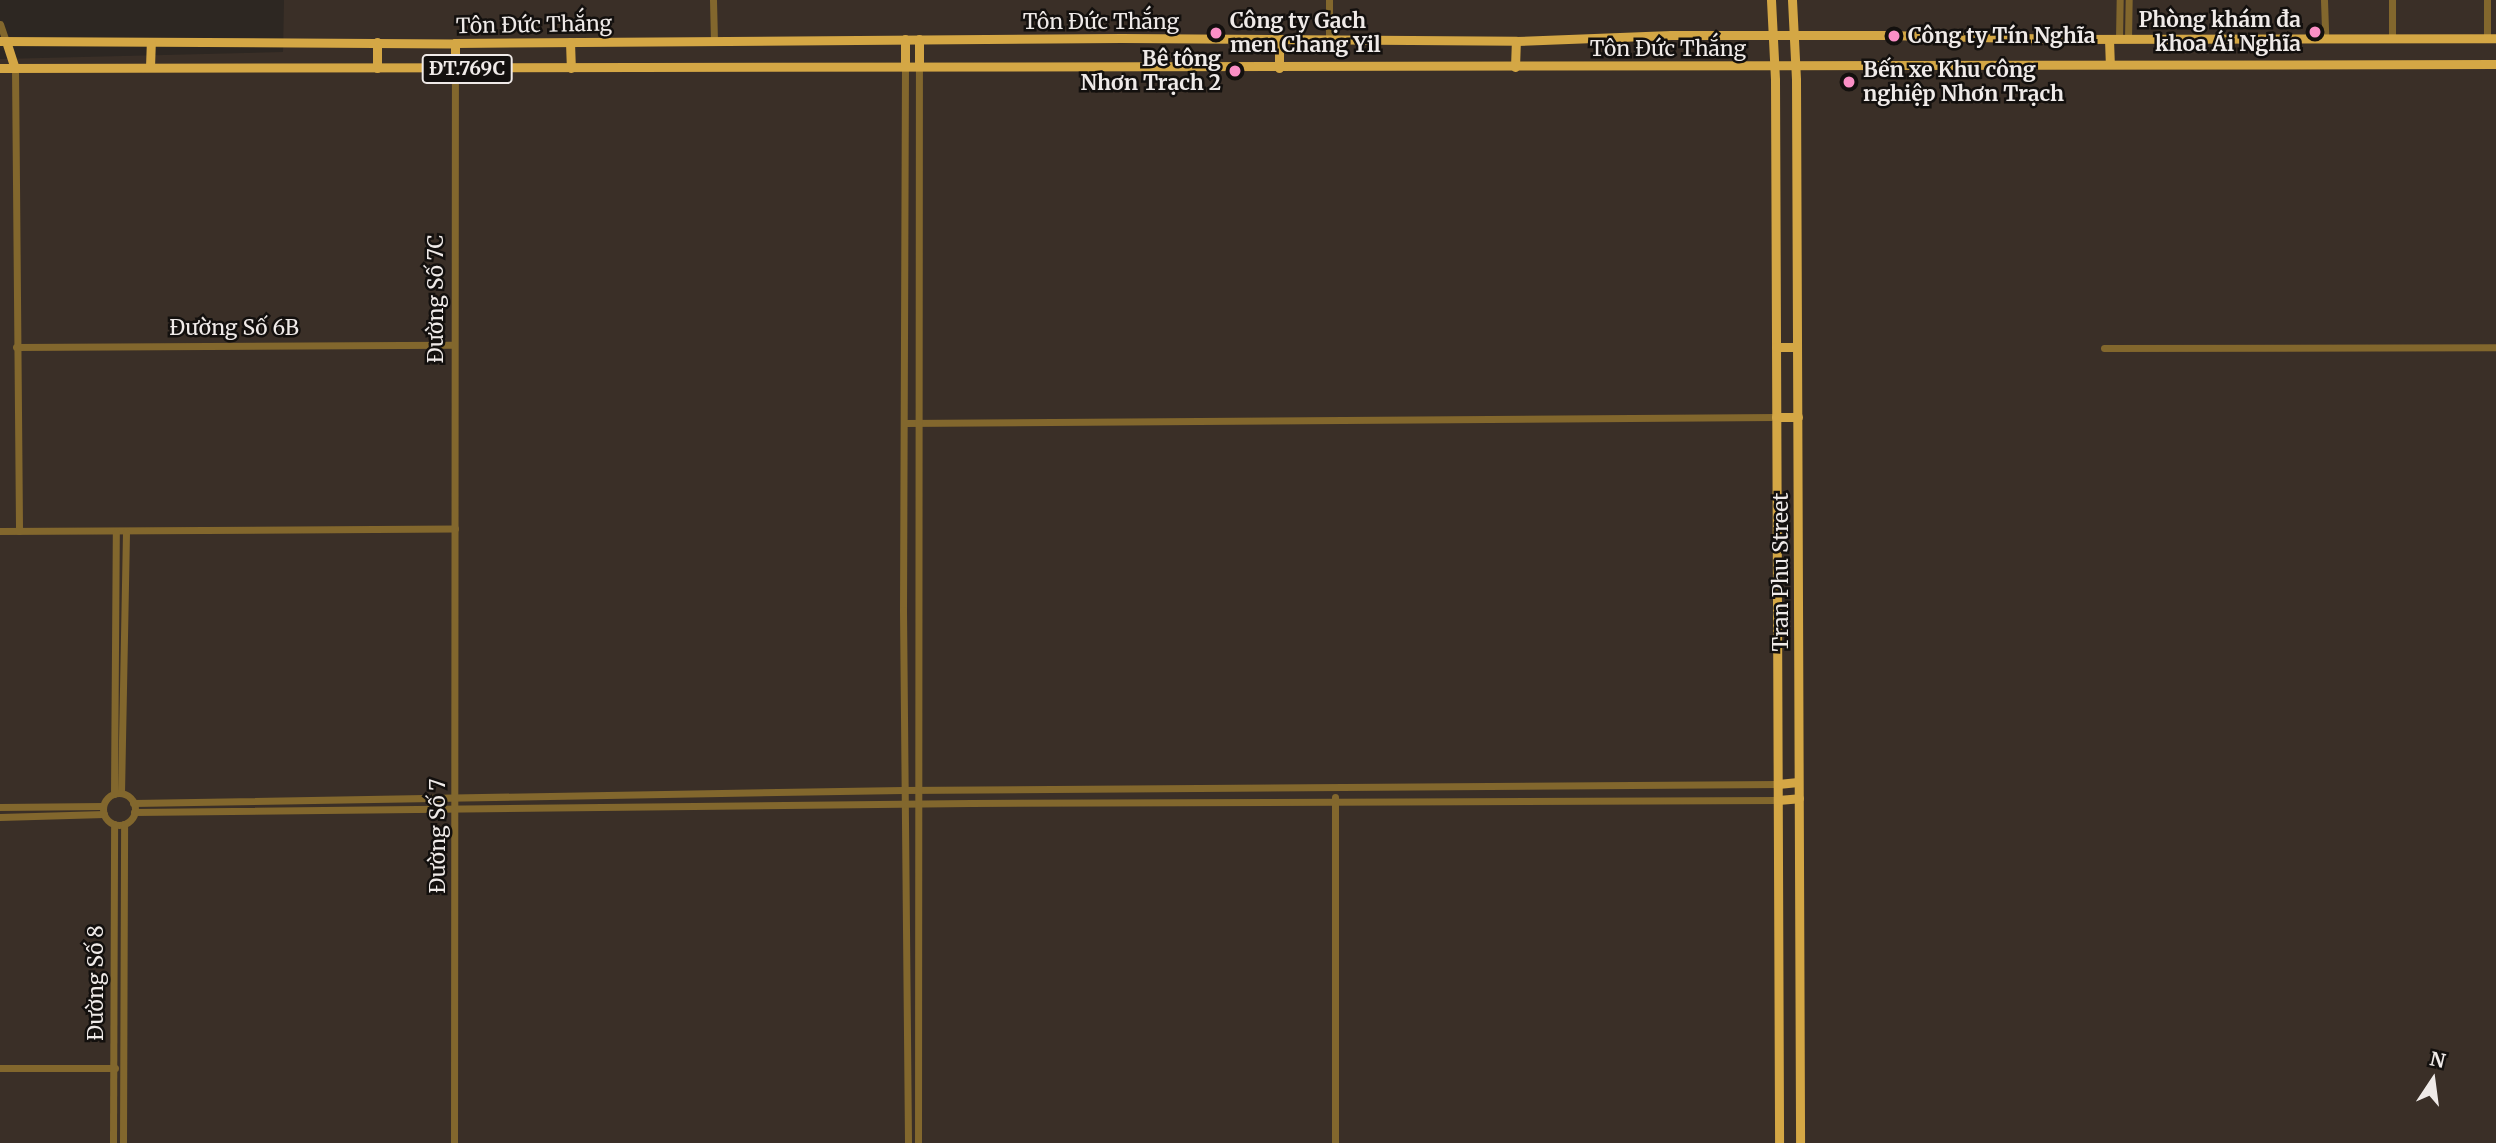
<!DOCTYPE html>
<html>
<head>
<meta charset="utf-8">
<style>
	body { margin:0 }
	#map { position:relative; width:2496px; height:1143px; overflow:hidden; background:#2d2722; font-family:Merriweather,serif }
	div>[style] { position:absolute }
	.built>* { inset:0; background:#3a2f27 }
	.minor>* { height:7px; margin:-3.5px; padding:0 3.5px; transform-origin:3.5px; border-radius:3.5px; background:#82672d }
	.minor>.ring { margin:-3.5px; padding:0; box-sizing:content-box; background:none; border:7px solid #82672d; border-radius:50% }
	.major>* { height:9px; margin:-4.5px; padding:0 4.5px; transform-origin:4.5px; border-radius:4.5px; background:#d4a745 }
	.dots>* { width:19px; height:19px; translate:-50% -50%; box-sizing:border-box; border:4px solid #13100e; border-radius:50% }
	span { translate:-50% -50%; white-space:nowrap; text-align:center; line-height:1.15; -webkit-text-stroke:5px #13100e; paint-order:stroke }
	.shield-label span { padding:2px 5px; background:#13100e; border:2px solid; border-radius:5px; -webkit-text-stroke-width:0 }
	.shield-label { font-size:19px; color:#efeae8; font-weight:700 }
	.poi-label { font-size:21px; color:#efeae8; font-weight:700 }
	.right { translate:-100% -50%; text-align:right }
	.left { translate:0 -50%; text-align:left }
	.street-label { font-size:21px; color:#efeae8 }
	.north { position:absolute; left:2398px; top:1045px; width:70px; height:70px; -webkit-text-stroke:5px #13100e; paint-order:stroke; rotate:13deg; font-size:19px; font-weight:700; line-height:28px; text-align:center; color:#efeae8 }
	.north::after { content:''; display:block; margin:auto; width:24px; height:32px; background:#efeae8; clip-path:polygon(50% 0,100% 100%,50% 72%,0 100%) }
</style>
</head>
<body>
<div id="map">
	<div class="built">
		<div style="clip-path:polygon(284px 0,2496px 0,2496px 1143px,0 1143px,0 59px,283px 52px)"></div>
	</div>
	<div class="minor">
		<div style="left:713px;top:0;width:40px;rotate:88.6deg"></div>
		<div style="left:2324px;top:0;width:38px;rotate:88deg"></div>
		<div style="left:2392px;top:0;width:38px;rotate:90deg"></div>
		<div style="left:2487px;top:0;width:38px;rotate:90deg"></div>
		<div style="left:0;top:24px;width:18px;rotate:71deg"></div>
		<div style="left:2119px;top:39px;width:39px;rotate:-89deg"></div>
		<div style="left:2128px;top:39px;width:39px;rotate:-89deg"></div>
		<div style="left:1329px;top:41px;width:41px;rotate:-90deg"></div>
		<div style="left:905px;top:66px;width:544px;rotate:90.21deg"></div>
		<div style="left:903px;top:610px;width:533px;rotate:89.46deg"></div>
		<div style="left:15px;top:68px;width:463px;rotate:89.5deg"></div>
		<div style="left:16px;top:347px;width:436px;rotate:-0.3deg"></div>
		<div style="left:2104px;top:348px;width:392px;rotate:-0.1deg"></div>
		<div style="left:904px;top:423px;width:872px;rotate:-0.39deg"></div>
		<div style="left:0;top:531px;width:455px;rotate:-0.3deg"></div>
		<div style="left:121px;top:793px;width:261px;rotate:-88.9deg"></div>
		<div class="ring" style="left:103px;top:793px;width:25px;height:25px"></div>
		<div style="left:114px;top:794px;width:262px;rotate:-89.6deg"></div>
		<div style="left:133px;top:803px;width:770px;rotate:-0.97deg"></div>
		<div style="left:903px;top:790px;width:875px;rotate:-0.39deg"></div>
		<div style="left:0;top:807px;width:103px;rotate:-0.6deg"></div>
		<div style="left:134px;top:812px;width:837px;rotate:-0.62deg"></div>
		<div style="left:971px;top:803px;width:807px;rotate:-0.21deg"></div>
		<div style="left:0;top:817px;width:104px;rotate:-1.7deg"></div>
		<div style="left:0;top:1068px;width:115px"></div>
		<div style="left:113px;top:1143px;width:319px;rotate:-89.8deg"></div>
		<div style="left:123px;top:1143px;width:319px;rotate:-89.8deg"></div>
		<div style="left:454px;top:1143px;width:1074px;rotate:-89.95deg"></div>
		<div style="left:918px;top:1143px;width:1077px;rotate:-89.95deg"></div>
		<div style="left:1335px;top:1143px;width:346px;rotate:-90deg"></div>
	</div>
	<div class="major">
		<div style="left:1771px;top:0;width:80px;rotate:87.1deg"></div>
		<div style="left:1775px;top:80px;width:1063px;rotate:89.78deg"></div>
		<div style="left:1792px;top:0;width:80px;rotate:87.1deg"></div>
		<div style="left:1796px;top:80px;width:1063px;rotate:89.78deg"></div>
		<div style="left:905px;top:39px;width:27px;rotate:90deg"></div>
		<div style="left:2109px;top:39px;width:25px;rotate:88deg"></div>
		<div style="left:0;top:41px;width:455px;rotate:0.3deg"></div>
		<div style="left:455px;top:43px;width:666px;rotate:-0.43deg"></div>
		<div style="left:1121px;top:38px;width:395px;rotate:0.4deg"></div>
		<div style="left:1516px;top:41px;width:155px;rotate:-2.2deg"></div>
		<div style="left:1671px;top:35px;width:214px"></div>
		<div style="left:1885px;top:35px;width:179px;rotate:1.3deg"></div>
		<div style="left:2064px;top:39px;width:432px;rotate:-0.1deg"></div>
		<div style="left:6px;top:41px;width:28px;rotate:72deg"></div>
		<div style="left:1279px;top:41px;width:27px;rotate:90deg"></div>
		<div style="left:570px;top:42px;width:26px;rotate:88deg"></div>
		<div style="left:919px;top:66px;width:27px;rotate:-90deg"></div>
		<div style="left:150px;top:67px;width:25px;rotate:-88deg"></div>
		<div style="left:1515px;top:67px;width:26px;rotate:-88deg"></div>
		<div style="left:0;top:68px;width:2496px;rotate:-0.09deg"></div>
		<div style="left:377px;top:68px;width:26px;rotate:-90deg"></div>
		<div style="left:455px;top:69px;width:26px;rotate:-90deg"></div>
		<div style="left:1776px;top:347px;width:21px"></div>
		<div style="left:1776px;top:417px;width:22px"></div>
		<div style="left:1778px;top:784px;width:20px;rotate:-6deg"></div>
		<div style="left:1778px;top:800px;width:21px;rotate:-5deg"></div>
	</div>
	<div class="dots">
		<div style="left:2315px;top:32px;background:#fa8fc6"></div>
		<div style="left:1216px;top:33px;background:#fa8fc6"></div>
		<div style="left:1894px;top:36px;background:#fa8fc6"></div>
		<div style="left:1235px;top:71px;background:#fa8fc6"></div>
		<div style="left:1849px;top:82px;background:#fa8fc6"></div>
	</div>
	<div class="shield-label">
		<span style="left:467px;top:69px">ĐT.769C</span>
	</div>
	<div class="poi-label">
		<span class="right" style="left:2301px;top:32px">Phòng khám đa<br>khoa Ái Nghĩa</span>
		<span class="left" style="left:1230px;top:33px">Công ty Gạch<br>men Chang Yil</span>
		<span class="left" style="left:1908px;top:36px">Công ty Tín Nghĩa</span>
		<span class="right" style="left:1221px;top:71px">Bê tông<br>Nhơn Trạch 2</span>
		<span class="left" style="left:1863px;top:82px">Bến xe Khu công<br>nghiệp Nhơn Trạch</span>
	</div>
	<div class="street-label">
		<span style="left:1101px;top:22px">Tôn Đức Thắng</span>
		<span style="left:534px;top:25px;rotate:-1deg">Tôn Đức Thắng</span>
		<span style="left:1668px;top:49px">Tôn Đức Thắng</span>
		<span style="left:436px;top:299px;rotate:-90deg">Đường Số 7C</span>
		<span style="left:234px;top:328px">Đường Số 6B</span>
		<span style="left:1781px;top:572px;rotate:-90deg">Tran Phu Street</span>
		<span style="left:438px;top:836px;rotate:-90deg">Đường Số 7</span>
		<span style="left:96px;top:983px;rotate:-90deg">Đường Số 8</span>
	</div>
	<div class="north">N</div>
</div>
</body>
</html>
